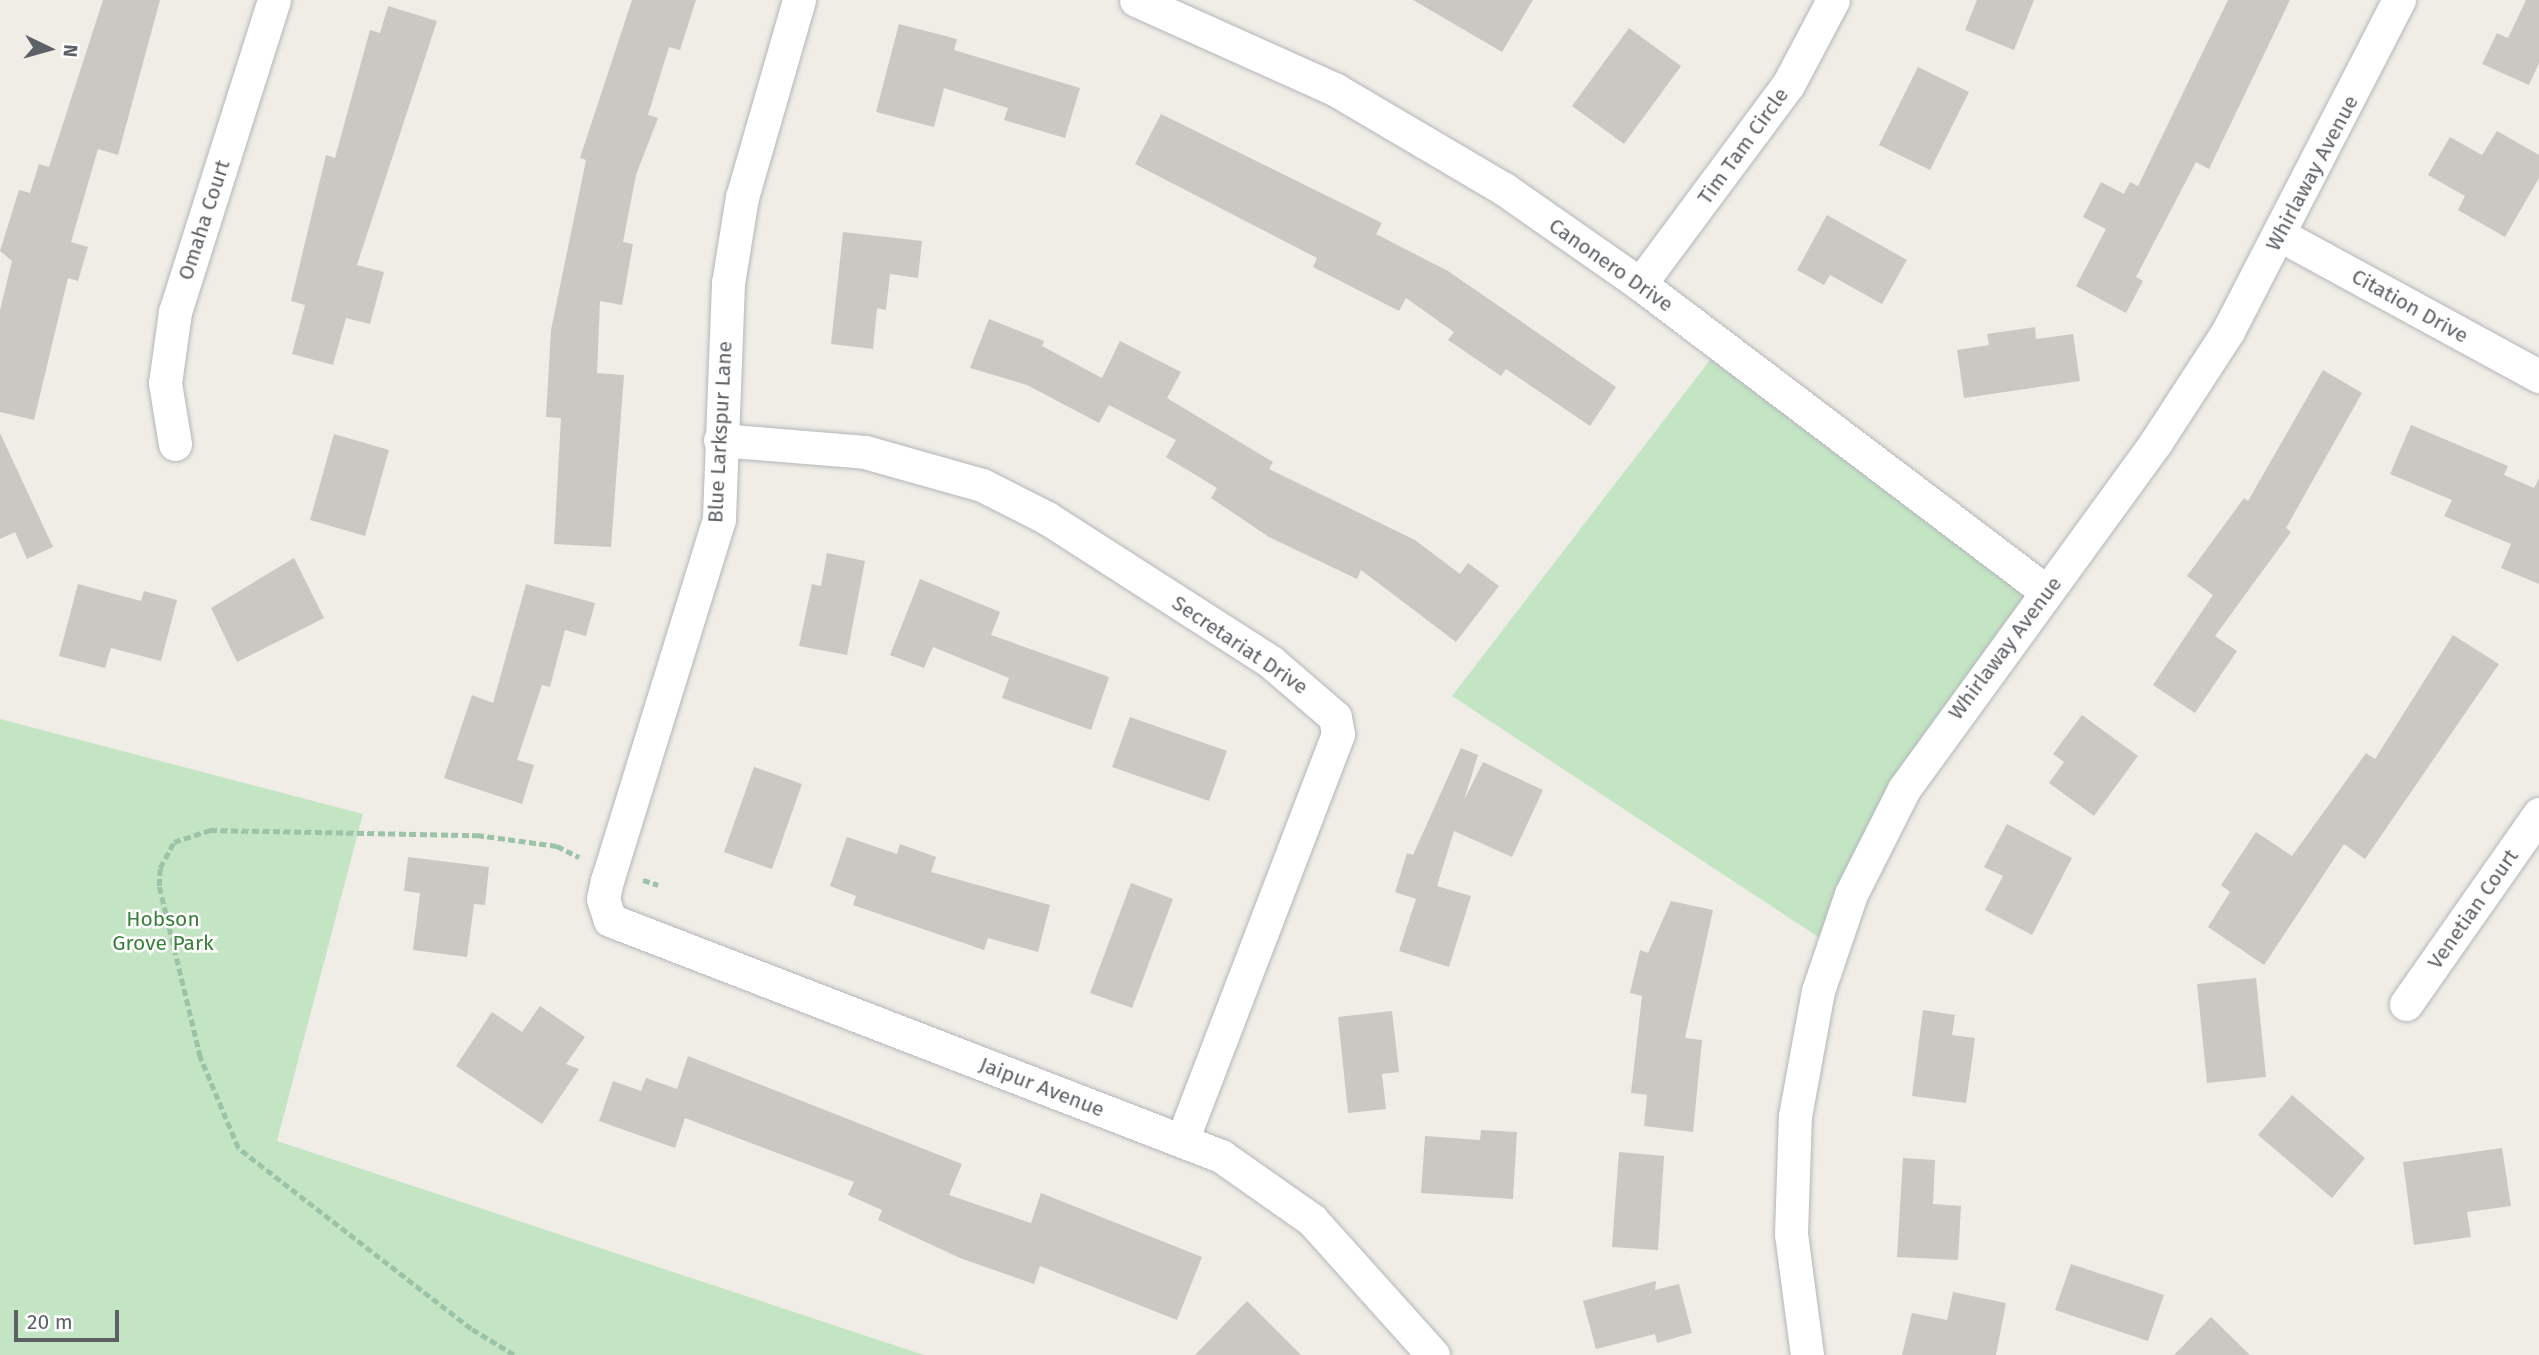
<!DOCTYPE html>
<html>
<head>
<meta charset="utf-8">
<style>
	body { margin:0 }
	#map { position:relative; width:2539px; height:1355px; overflow:hidden; background:#efede6; font-family:"Fira Sans",sans-serif }
	div>[style] { position:absolute }
	.green>* { inset:0; background:#c4e5c4 }
	.building>* { inset:0; background:#cac8c2 }
	.path>* { height:4.5px; margin-top:-2.25px; transform-origin:0; background:repeating-linear-gradient(90deg,#9bc3a7 0 7px,transparent 0 10.5px) }
	.roads { filter:drop-shadow(0 0 2px #b3b6ba) drop-shadow(0 0 2px #b3b6ba) }
	.street>* { height:33px; margin:-16.5px; padding:0 16.5px; transform-origin:16.5px; border-radius:16.5px; background:#fff }
	span { translate:-50% -50%; white-space:nowrap; text-align:center; line-height:1.15; -webkit-text-stroke:5px #fff; paint-order:stroke }
	.street-label { font-size:21px; color:#5d6165 }
	.park-label { font-size:21px; color:#39813b }
	.north { position:absolute; left:14px; top:14px; width:70px; height:70px; -webkit-text-stroke:5px #fff; paint-order:stroke; rotate:95deg; font-size:19px; font-weight:700; line-height:28px; text-align:center; color:#5d6165 }
	.north::after { content:''; display:block; margin:auto; width:24px; height:32px; background:#5d6165; clip-path:polygon(50% 0,100% 100%,50% 72%,0 100%) }
	.scale { position:absolute; left:14px; top:1310px; width:105px; height:32px; box-sizing:border-box; border:4px solid #5d6165; border-top:0; padding-left:9px; font-size:21px; line-height:24px; white-space:nowrap; color:#5d6165; -webkit-text-stroke:5px #fff; paint-order:stroke }
</style>
</head>
<body>
<div id="map">
	<div class="green">
		<div style="clip-path:polygon(1717px 351px,2037px 592px,1826px 942px,1452px 696px)"></div>
		<div style="clip-path:polygon(0 719px,363px 814px,277px 1141px,924px 1355px,0 1355px)"></div>
	</div>
	<div class="building">
		<div style="clip-path:polygon(103px 0,160px 0,118px 155px,98px 149px,71px 242px,88px 247px,78px 281px,68px 278px,34px 420px,0 412px,0 310px,12px 261px,0 251px,19px 190px,30px 193px,39px 164px,49px 167px)"></div>
		<div style="clip-path:polygon(632px 0,696px 0,680px 50px,669px 47px,648px 115px,658px 118px,636px 175px,623px 242px,633px 244px,622px 305px,600px 301px,597px 373px,624px 375px,611px 547px,554px 544px,561px 418px,546px 417px,551px 330px,586px 160px,580px 158px)"></div>
		<div style="clip-path:polygon(1413px 0,1533px 0,1502px 52px)"></div>
		<div style="clip-path:polygon(1977px 0,2034px 0,2014px 50px,1965px 30px)"></div>
		<div style="clip-path:polygon(2228px 0,2290px 0,2209px 169px,2196px 162px,2136px 277px,2143px 281px,2126px 313px,2076px 286px,2106px 229px,2083px 217px,2101px 182px,2124px 194px,2130px 182px,2138px 186px)"></div>
		<div style="clip-path:polygon(2526px 0,2539px 0,2539px 63px,2529px 85px,2482px 64px,2497px 33px,2508px 38px)"></div>
		<div style="clip-path:polygon(388px 6px,437px 21px,357px 265px,384px 272px,370px 324px,346px 318px,333px 365px,292px 354px,305px 305px,291px 301px,326px 155px,335px 158px,370px 30px,380px 33px)"></div>
		<div style="clip-path:polygon(899px 24px,957px 39px,954px 50px,1080px 88px,1065px 138px,1004px 120px,1008px 108px,944px 88px,934px 127px,876px 112px)"></div>
		<div style="clip-path:polygon(1629px 28px,1681px 66px,1624px 144px,1572px 106px)"></div>
		<div style="clip-path:polygon(1918px 67px,1969px 92px,1930px 170px,1879px 145px)"></div>
		<div style="clip-path:polygon(1161px 114px,1382px 223px,1376px 234px,1448px 271px,1616px 387px,1590px 426px,1506px 369px,1501px 376px,1448px 340px,1454px 332px,1406px 298px,1399px 311px,1313px 267px,1317px 258px,1135px 164px)"></div>
		<div style="clip-path:polygon(2497px 131px,2539px 155px,2539px 178px,2505px 237px,2458px 210px,2465px 196px,2428px 175px,2450px 137px,2482px 155px)"></div>
		<div style="clip-path:polygon(1827px 215px,1907px 260px,1882px 304px,1830px 275px,1824px 285px,1797px 270px)"></div>
		<div style="clip-path:polygon(843px 232px,922px 241px,918px 278px,890px 274px,886px 310px,877px 308px,873px 349px,831px 344px)"></div>
		<div style="clip-path:polygon(989px 319px,1044px 341px,1042px 346px,1102px 378px,1120px 341px,1181px 372px,1167px 398px,1273px 462px,1269px 469px,1415px 540px,1460px 574px,1468px 563px,1499px 586px,1456px 642px,1361px 570px,1357px 579px,1269px 537px,1211px 498px,1217px 488px,1166px 457px,1176px 440px,1109px 405px,1099px 423px,1027px 385px,970px 368px)"></div>
		<div style="clip-path:polygon(2035px 327px,2036px 339px,2073px 334px,2080px 381px,1964px 398px,1957px 350px,1989px 345px,1987px 334px)"></div>
		<div style="clip-path:polygon(2323px 370px,2362px 393px,2286px 528px,2291px 532px,2215px 636px,2237px 651px,2195px 713px,2153px 685px,2213px 595px,2187px 576px,2244px 498px,2248px 501px)"></div>
		<div style="clip-path:polygon(2411px 425px,2508px 466px,2504px 475px,2534px 488px,2539px 478px,2539px 584px,2501px 568px,2511px 544px,2444px 516px,2452px 500px,2390px 474px)"></div>
		<div style="clip-path:polygon(0 433px,53px 547px,27px 559px,15px 532px,0 539px)"></div>
		<div style="clip-path:polygon(334px 434px,389px 450px,365px 536px,310px 520px)"></div>
		<div style="clip-path:polygon(827px 553px,865px 561px,847px 655px,799px 646px,812px 584px,821px 586px)"></div>
		<div style="clip-path:polygon(294px 558px,324px 618px,237px 662px,211px 608px)"></div>
		<div style="clip-path:polygon(920px 579px,1000px 612px,991px 635px,1109px 677px,1091px 730px,1002px 698px,1009px 678px,933px 647px,924px 668px,890px 655px)"></div>
		<div style="clip-path:polygon(78px 584px,141px 601px,144px 591px,177px 600px,161px 661px,111px 648px,105px 668px,59px 656px)"></div>
		<div style="clip-path:polygon(526px 584px,595px 603px,586px 636px,565px 630px,550px 687px,542px 685px,517px 760px,534px 765px,522px 804px,444px 778px,472px 695px,493px 703px)"></div>
		<div style="clip-path:polygon(2453px 635px,2499px 664px,2365px 859px,2344px 844px,2264px 965px,2208px 927px,2230px 892px,2221px 885px,2256px 832px,2292px 856px,2366px 753px,2375px 759px)"></div>
		<div style="clip-path:polygon(2082px 715px,2138px 756px,2094px 816px,2049px 783px,2064px 762px,2053px 754px)"></div>
		<div style="clip-path:polygon(1130px 717px,1227px 751px,1209px 801px,1112px 767px)"></div>
		<div style="clip-path:polygon(1461px 748px,1478px 755px,1464px 800px,1483px 762px,1543px 790px,1512px 857px,1454px 831px,1437px 886px,1471px 896px,1449px 967px,1399px 951px,1416px 899px,1395px 892px,1407px 853px,1413px 855px)"></div>
		<div style="clip-path:polygon(754px 767px,802px 784px,772px 869px,724px 852px)"></div>
		<div style="clip-path:polygon(2007px 824px,2072px 858px,2032px 935px,1985px 910px,2003px 876px,1984px 867px)"></div>
		<div style="clip-path:polygon(847px 837px,897px 854px,900px 844px,936px 857px,931px 872px,1050px 905px,1038px 952px,988px 938px,984px 950px,853px 905px,856px 896px,830px 886px)"></div>
		<div style="clip-path:polygon(408px 857px,489px 867px,485px 905px,474px 904px,467px 957px,413px 950px,420px 893px,404px 891px)"></div>
		<div style="clip-path:polygon(1131px 883px,1173px 899px,1132px 1008px,1090px 993px)"></div>
		<div style="clip-path:polygon(1671px 901px,1713px 910px,1685px 1038px,1702px 1040px,1693px 1132px,1644px 1126px,1647px 1095px,1631px 1093px,1642px 996px,1630px 993px,1640px 950px,1648px 953px)"></div>
		<div style="clip-path:polygon(2256px 978px,2266px 1077px,2207px 1083px,2197px 984px)"></div>
		<div style="clip-path:polygon(540px 1006px,585px 1037px,566px 1064px,579px 1069px,542px 1124px,456px 1066px,492px 1012px,522px 1032px)"></div>
		<div style="clip-path:polygon(1923px 1010px,1955px 1015px,1952px 1035px,1975px 1038px,1966px 1103px,1912px 1096px)"></div>
		<div style="clip-path:polygon(1392px 1011px,1399px 1072px,1382px 1074px,1386px 1109px,1348px 1113px,1338px 1017px)"></div>
		<div style="clip-path:polygon(688px 1056px,962px 1164px,949px 1195px,1031px 1223px,1041px 1193px,1202px 1257px,1177px 1320px,1040px 1266px,1034px 1284px,960px 1258px,878px 1220px,882px 1210px,848px 1195px,854px 1182px,685px 1118px,675px 1148px,599px 1121px,613px 1081px,641px 1091px,646px 1078px,677px 1089px)"></div>
		<div style="clip-path:polygon(2292px 1095px,2365px 1158px,2332px 1198px,2258px 1135px)"></div>
		<div style="clip-path:polygon(1481px 1130px,1517px 1132px,1513px 1199px,1421px 1193px,1425px 1136px,1480px 1140px)"></div>
		<div style="clip-path:polygon(2502px 1148px,2511px 1206px,2467px 1212px,2471px 1237px,2414px 1245px,2403px 1162px)"></div>
		<div style="clip-path:polygon(1619px 1152px,1664px 1156px,1658px 1250px,1612px 1247px)"></div>
		<div style="clip-path:polygon(1903px 1158px,1935px 1160px,1933px 1204px,1961px 1206px,1958px 1260px,1897px 1257px)"></div>
		<div style="clip-path:polygon(2071px 1264px,2164px 1295px,2148px 1341px,2055px 1310px)"></div>
		<div style="clip-path:polygon(1656px 1281px,1655px 1290px,1679px 1284px,1692px 1333px,1657px 1343px,1655px 1334px,1596px 1349px,1583px 1301px)"></div>
		<div style="clip-path:polygon(1953px 1292px,2006px 1303px,1996px 1355px,1902px 1355px,1912px 1313px,1947px 1320px)"></div>
		<div style="clip-path:polygon(1247px 1301px,1301px 1355px,1195px 1355px)"></div>
		<div style="clip-path:polygon(2211px 1317px,2250px 1355px,2174px 1355px)"></div>
	</div>
	<div class="path">
		<div style="left:643px;top:880px;width:16px;rotate:18deg"></div>
		<div style="left:514px;top:1355px;width:50px;rotate:-148.8deg"></div>
		<div style="left:471px;top:1329px;width:295px;rotate:-142.2deg"></div>
		<div style="left:238px;top:1148px;width:99px;rotate:-112.7deg"></div>
		<div style="left:200px;top:1057px;width:176px;rotate:-103.5deg"></div>
		<div style="left:159px;top:886px;width:18px;rotate:-87deg"></div>
		<div style="left:160px;top:868px;width:30px;rotate:-62deg"></div>
		<div style="left:174px;top:842px;width:38px;rotate:-18deg"></div>
		<div style="left:210px;top:830px;width:267px;rotate:1.1deg"></div>
		<div style="left:477px;top:835px;width:81px;rotate:7.8deg"></div>
		<div style="left:557px;top:846px;width:25px;rotate:27deg"></div>
	</div>
	<div class="roads">
		<div class="street">
			<div style="left:799px;top:0;width:205px;rotate:106.1deg"></div>
			<div style="left:742px;top:197px;width:87px;rotate:99.2deg"></div>
			<div style="left:728px;top:283px;width:236px;rotate:92.2deg"></div>
			<div style="left:719px;top:519px;width:378px;rotate:107.2deg"></div>
			<div style="left:607px;top:880px;width:19px;rotate:102deg"></div>
			<div style="left:603px;top:899px;width:22px;rotate:72deg"></div>
			<div style="left:610px;top:920px;width:655px;rotate:21.12deg"></div>
			<div style="left:1221px;top:1156px;width:111px;rotate:35.1deg"></div>
			<div style="left:1312px;top:1220px;width:181px;rotate:48.1deg"></div>
			<div style="left:1136px;top:0;width:219px;rotate:24.2deg"></div>
			<div style="left:1336px;top:90px;width:195px;rotate:30.5deg"></div>
			<div style="left:1504px;top:189px;width:166px;rotate:34.9deg"></div>
			<div style="left:1640px;top:284px;width:510px;rotate:37.12deg"></div>
			<div style="left:2280px;top:235px;width:295px;rotate:28.6deg"></div>
			<div style="left:1640px;top:284px;width:248px;rotate:-53.4deg"></div>
			<div style="left:1788px;top:85px;width:96px;rotate:-62.1deg"></div>
			<div style="left:720px;top:440px;width:145px;rotate:4.7deg"></div>
			<div style="left:865px;top:452px;width:122px;rotate:15.8deg"></div>
			<div style="left:982px;top:485px;width:73px;rotate:26.9deg"></div>
			<div style="left:1047px;top:518px;width:266px;rotate:32.7deg"></div>
			<div style="left:1271px;top:662px;width:84px;rotate:40.7deg"></div>
			<div style="left:1335px;top:717px;width:17px;rotate:80deg"></div>
			<div style="left:1338px;top:734px;width:435px;rotate:111deg"></div>
			<div style="left:175px;top:444px;width:62px;rotate:-99.3deg"></div>
			<div style="left:165px;top:383px;width:72px;rotate:-82deg"></div>
			<div style="left:175px;top:312px;width:327px;rotate:-72.4deg"></div>
			<div style="left:2406px;top:1004px;width:232px;rotate:-55deg"></div>
			<div style="left:1807px;top:1355px;width:122px;rotate:-97.5deg"></div>
			<div style="left:1791px;top:1234px;width:118px;rotate:-88.1deg"></div>
			<div style="left:1795px;top:1116px;width:127px;rotate:-79.6deg"></div>
			<div style="left:1818px;top:991px;width:102px;rotate:-71.2deg"></div>
			<div style="left:1851px;top:894px;width:118px;rotate:-63.2deg"></div>
			<div style="left:1904px;top:789px;width:429px;rotate:-54deg"></div>
			<div style="left:2156px;top:442px;width:132px;rotate:-57deg"></div>
			<div style="left:2228px;top:331px;width:373px;rotate:-62.7deg"></div>
		</div>
	</div>
	<div class="street-label">
		<span style="left:1743px;top:146px;rotate:-54deg">Tim Tam Circle</span>
		<span style="left:2312px;top:173px;rotate:-62deg">Whirlaway Avenue</span>
		<span style="left:204px;top:220px;rotate:-72deg">Omaha Court</span>
		<span style="left:1611px;top:265px;rotate:35deg">Canonero Drive</span>
		<span style="left:2410px;top:306px;rotate:29deg">Citation Drive</span>
		<span style="left:720px;top:432px;rotate:-87deg">Blue Larkspur Lane</span>
		<span style="left:1240px;top:645px;rotate:34deg">Secretariat Drive</span>
		<span style="left:2005px;top:648px;rotate:-53deg">Whirlaway Avenue</span>
		<span style="left:2473px;top:909px;rotate:-55deg">Venetian Court</span>
		<span style="left:1042px;top:1087px;rotate:21deg">Jaipur Avenue</span>
	</div>
	<div class="park-label">
		<span style="left:163px;top:931px">Hobson<br>Grove Park</span>
	</div>
	<div class="north">N</div>
	<div class="scale">20 m</div>
</div>
</body>
</html>
